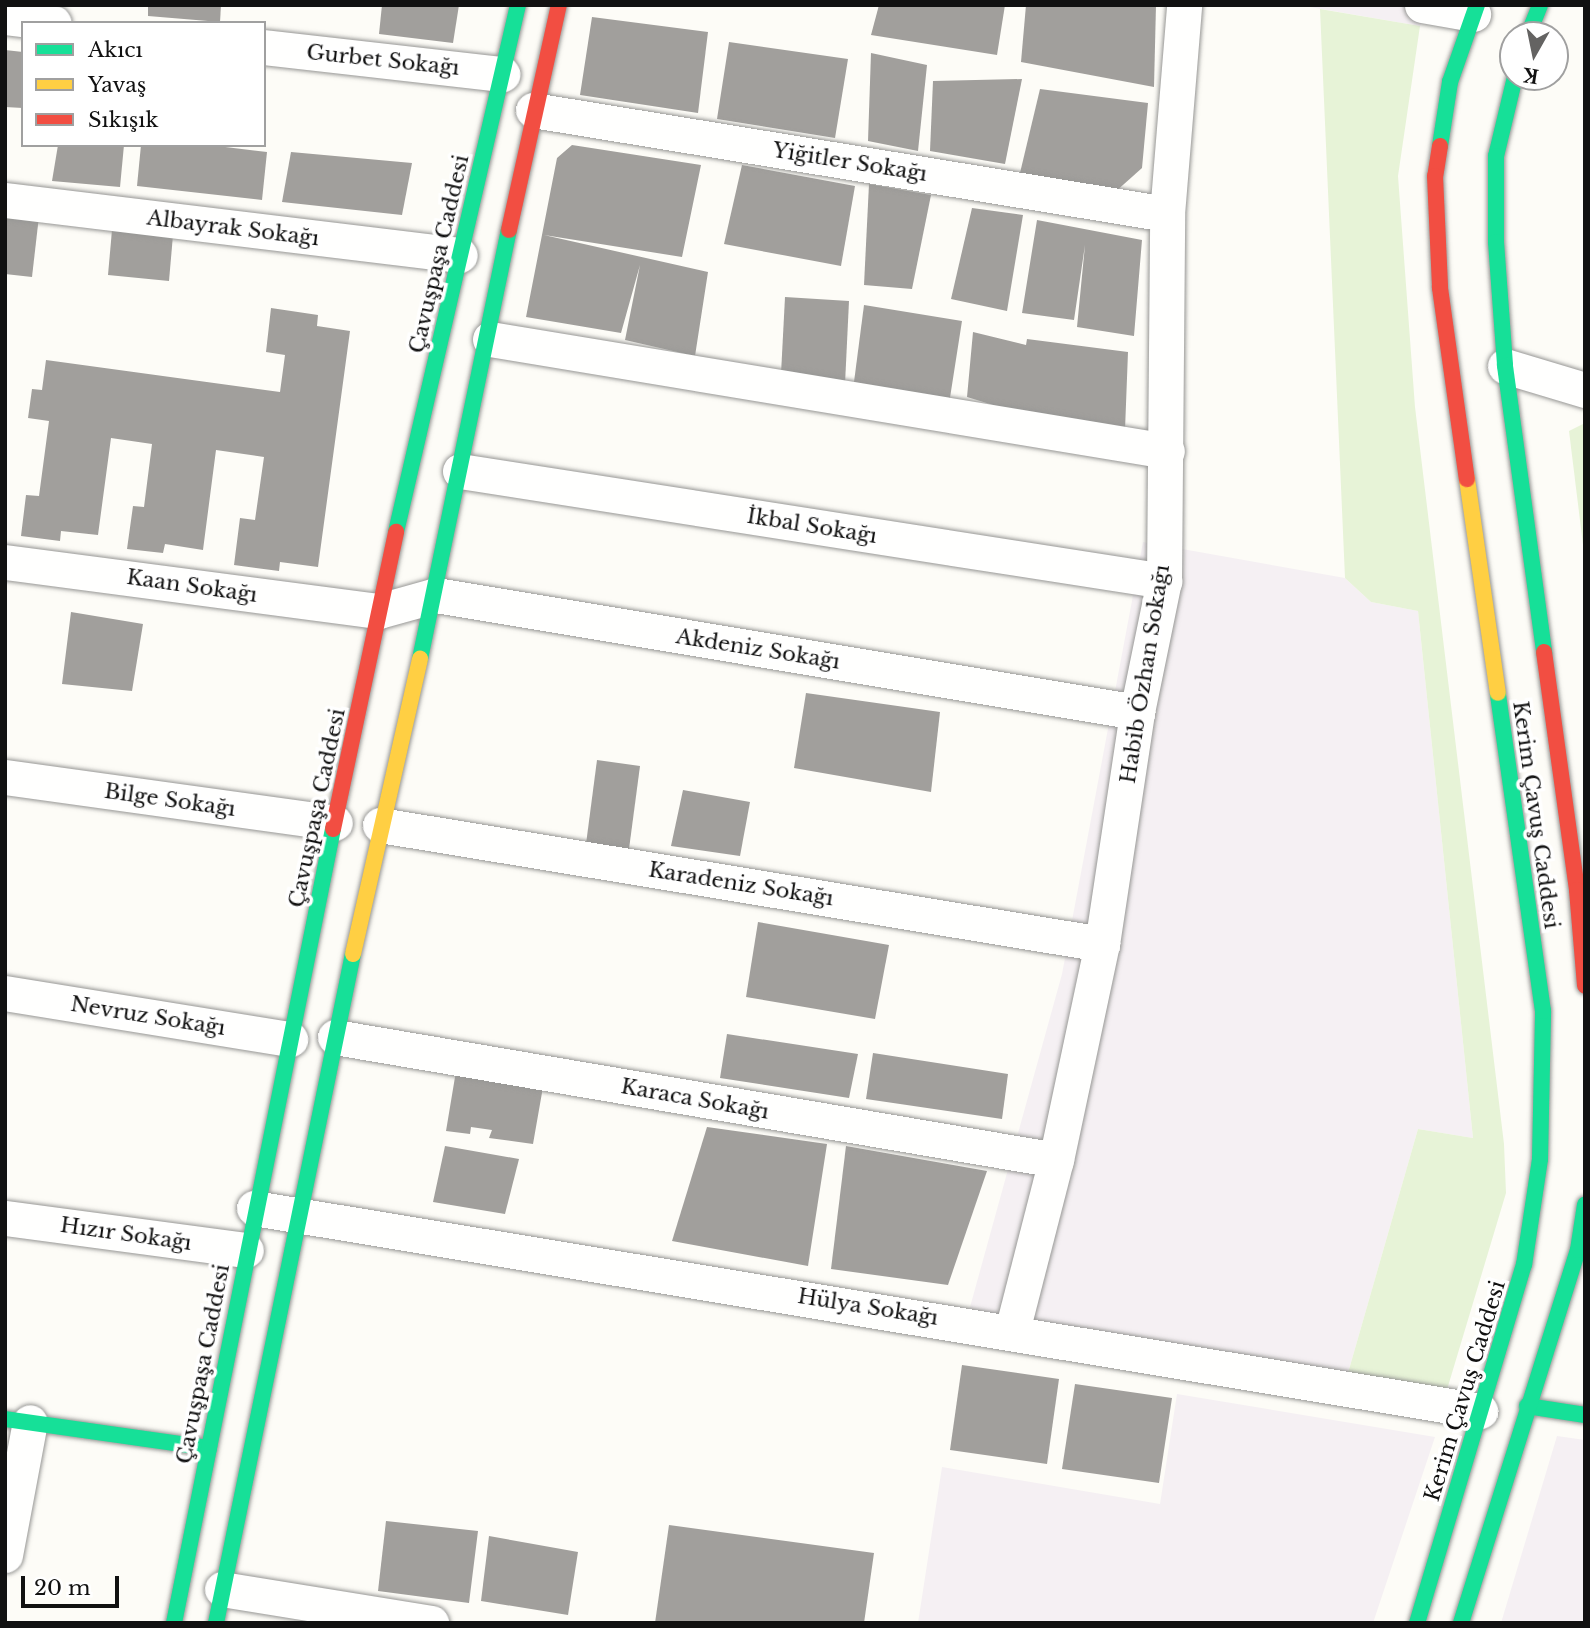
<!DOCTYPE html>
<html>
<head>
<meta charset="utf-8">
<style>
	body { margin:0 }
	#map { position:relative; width:1590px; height:1628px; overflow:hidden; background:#fdfcf7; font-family:"Libre Baskerville",serif }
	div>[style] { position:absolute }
	.industrial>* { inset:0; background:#f5f0f3 }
	.green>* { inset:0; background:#e7f3d7 }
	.building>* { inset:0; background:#a19f9c }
	.roads { filter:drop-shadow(0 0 2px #979795) drop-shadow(0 0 2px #979795) }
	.street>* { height:35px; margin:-17.5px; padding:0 17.5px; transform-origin:17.5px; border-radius:17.5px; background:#fffffe }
	.fast>* { height:16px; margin:-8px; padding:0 8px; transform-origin:8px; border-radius:8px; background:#16e098 }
	.slow>* { height:16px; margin:-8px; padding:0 8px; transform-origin:8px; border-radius:8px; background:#ffcf43 }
	.jam>* { height:16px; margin:-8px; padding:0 8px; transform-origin:8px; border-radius:8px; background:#f24e42 }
	span { translate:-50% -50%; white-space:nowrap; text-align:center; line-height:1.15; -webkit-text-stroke:7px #fff; paint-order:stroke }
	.street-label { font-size:21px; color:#111 }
	.frame { position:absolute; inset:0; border:7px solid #111; pointer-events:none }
	.legend { position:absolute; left:21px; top:21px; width:245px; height:126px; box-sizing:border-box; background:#fff; border:2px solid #a0a0a0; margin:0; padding:9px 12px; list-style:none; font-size:21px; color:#111 }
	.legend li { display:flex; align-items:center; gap:14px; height:35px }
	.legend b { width:35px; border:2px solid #a0a0a0 }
	.north { position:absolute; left:1499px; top:21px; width:70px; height:70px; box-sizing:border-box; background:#fff; border:2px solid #a0a0a0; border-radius:50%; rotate:189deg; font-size:19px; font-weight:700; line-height:28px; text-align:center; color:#111 }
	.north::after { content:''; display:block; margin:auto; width:24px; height:32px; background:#646362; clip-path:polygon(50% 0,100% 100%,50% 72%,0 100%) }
	.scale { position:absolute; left:21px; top:1576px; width:98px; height:32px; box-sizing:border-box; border:4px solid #111; border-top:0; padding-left:9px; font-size:21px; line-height:24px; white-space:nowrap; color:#111; -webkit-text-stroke:5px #fff; paint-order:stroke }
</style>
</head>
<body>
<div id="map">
	<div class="industrial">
		<div style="clip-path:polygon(1298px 5px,1430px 5px,1420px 26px)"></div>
		<div style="clip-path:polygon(1143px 542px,1345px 578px,1371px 602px,1418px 611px,1473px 1138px,1418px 1129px,1348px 1373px,967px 1318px,1062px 974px)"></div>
		<div style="clip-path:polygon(1177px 1394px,1435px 1437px,1373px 1623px,918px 1623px,942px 1467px,1160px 1504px)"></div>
		<div style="clip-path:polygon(1557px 1436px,1585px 1440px,1585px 1623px,1501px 1623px)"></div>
	</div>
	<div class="green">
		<div style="clip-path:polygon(1320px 9px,1420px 26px,1398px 176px,1415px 407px,1504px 1144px,1506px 1193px,1446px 1393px,1348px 1373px,1418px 1129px,1473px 1138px,1418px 611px,1371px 602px,1345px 578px)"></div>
		<div style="clip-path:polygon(1585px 423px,1585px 561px,1569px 431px)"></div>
	</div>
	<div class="building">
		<div style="clip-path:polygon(148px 5px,221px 5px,220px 22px,148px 16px)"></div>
		<div style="clip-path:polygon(382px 5px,459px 5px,453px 43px,379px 34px)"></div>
		<div style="clip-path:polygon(879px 5px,1005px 5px,997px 55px,871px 35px)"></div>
		<div style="clip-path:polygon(1026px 5px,1156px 5px,1154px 87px,1021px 62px)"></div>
		<div style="clip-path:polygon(592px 17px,708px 32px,698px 113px,580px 95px)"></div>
		<div style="clip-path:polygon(729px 42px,848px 59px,835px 138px,717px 119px)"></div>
		<div style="clip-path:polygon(5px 50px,23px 52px,23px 108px,5px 107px)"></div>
		<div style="clip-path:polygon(871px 53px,927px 65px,918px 151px,868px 141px)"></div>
		<div style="clip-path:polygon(1022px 79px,1005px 164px,930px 151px,933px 81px)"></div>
		<div style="clip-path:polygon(1040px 89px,1148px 103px,1142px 168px,1114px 193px,1020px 173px)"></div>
		<div style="clip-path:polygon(58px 145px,124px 145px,120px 187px,52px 181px)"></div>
		<div style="clip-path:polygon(141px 145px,209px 145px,267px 152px,262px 200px,137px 186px)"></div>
		<div style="clip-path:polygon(572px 145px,701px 165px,682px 257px,544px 235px,708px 272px,695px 356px,625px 340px,640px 265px,621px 333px,526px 317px,557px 158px)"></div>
		<div style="clip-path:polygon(291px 152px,412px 163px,402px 215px,282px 202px)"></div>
		<div style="clip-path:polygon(742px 165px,855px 186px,841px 266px,724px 244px)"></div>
		<div style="clip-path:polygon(869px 184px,931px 195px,912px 289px,864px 285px)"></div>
		<div style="clip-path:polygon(972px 208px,1023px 215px,1007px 311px,951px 299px)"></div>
		<div style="clip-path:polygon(5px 212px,39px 216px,32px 277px,5px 274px)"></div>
		<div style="clip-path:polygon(1037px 220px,1142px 240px,1134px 336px,1077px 327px,1085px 245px,1074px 320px,1022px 313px)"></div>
		<div style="clip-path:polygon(112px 230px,173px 235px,169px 281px,108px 275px)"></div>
		<div style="clip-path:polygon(785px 297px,849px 301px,845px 384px,781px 374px)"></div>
		<div style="clip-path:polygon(864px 305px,962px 321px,949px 404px,854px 382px)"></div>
		<div style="clip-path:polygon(271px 308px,318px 315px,317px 326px,350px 331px,318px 567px,280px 562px,279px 571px,234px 565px,240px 518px,255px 520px,264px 457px,216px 450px,203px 550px,165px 544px,163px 553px,127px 549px,133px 506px,144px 507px,152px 444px,111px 438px,98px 535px,61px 531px,60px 541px,21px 536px,26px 495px,39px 496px,49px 421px,28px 418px,32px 389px,42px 390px,46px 360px,280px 392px,285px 355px,266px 352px)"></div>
		<div style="clip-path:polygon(973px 332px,1026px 345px,1027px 339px,1128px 352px,1125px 430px,1020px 413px,967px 397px)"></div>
		<div style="clip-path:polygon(71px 612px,143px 624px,132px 691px,62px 684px)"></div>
		<div style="clip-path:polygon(806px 693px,940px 712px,931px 792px,794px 768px)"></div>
		<div style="clip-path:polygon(597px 760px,640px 766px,629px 849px,586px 844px)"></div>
		<div style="clip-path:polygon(683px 790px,750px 802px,740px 856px,671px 846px)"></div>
		<div style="clip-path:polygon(758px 922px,889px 945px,875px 1019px,746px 997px)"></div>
		<div style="clip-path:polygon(727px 1034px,858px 1054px,849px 1098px,720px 1078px)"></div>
		<div style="clip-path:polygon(873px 1053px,1008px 1074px,1002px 1119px,866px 1099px)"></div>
		<div style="clip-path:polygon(456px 1071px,543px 1087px,533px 1144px,489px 1138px,492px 1130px,471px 1127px,470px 1134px,446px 1131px)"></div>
		<div style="clip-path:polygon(707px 1127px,827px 1144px,808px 1266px,672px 1241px)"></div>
		<div style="clip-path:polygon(445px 1146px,519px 1159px,505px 1214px,433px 1202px)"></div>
		<div style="clip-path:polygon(846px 1146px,987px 1171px,948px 1285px,831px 1269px)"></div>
		<div style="clip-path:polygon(962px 1365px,1059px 1379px,1047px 1464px,950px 1450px)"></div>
		<div style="clip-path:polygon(1075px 1384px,1172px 1398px,1159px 1483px,1062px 1469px)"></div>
		<div style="clip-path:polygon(386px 1521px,478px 1531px,469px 1603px,378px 1591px)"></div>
		<div style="clip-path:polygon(669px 1525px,874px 1553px,864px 1623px,655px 1623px)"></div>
		<div style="clip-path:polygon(489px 1536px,578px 1552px,568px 1615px,481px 1601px)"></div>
	</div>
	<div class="roads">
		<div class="street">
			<div style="left:1422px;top:5px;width:52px;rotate:10deg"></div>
			<div style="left:5px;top:17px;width:49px;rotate:7deg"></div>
			<div style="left:264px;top:47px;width:240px;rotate:6.5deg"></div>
			<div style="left:533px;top:110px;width:642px;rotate:9.32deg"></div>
			<div style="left:5px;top:200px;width:458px;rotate:6.9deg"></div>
			<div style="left:490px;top:339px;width:686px;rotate:9.39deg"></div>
			<div style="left:1505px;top:366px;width:84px;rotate:16.7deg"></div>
			<div style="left:460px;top:471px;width:713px;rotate:8.88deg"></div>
			<div style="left:5px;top:562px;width:377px;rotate:7.5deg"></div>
			<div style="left:379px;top:611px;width:59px;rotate:-15.7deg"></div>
			<div style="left:436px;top:595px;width:711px;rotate:9.48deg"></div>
			<div style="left:5px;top:777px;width:333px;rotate:7.9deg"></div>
			<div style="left:380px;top:825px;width:732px;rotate:9.36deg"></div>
			<div style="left:5px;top:993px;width:289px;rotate:9.2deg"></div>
			<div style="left:335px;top:1037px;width:731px;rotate:9.68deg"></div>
			<div style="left:254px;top:1208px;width:1243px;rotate:9.4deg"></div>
			<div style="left:5px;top:1218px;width:243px;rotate:7.6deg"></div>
			<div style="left:1012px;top:1331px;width:177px;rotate:-75.6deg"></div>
			<div style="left:1056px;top:1160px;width:221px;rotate:-78deg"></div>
			<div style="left:1102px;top:944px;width:235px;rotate:-81.4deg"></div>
			<div style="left:1137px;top:712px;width:134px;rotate:-78.4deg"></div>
			<div style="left:1164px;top:581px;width:367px;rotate:-89.5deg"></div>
			<div style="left:1167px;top:214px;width:210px;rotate:-85.3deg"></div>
			<div style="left:5px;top:1555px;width:135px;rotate:-79.4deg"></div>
			<div style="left:222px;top:1589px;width:212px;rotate:9.2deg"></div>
		</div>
		<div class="fast">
			<div style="left:1528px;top:35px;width:32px;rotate:-68deg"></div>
			<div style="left:1515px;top:77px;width:81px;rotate:103.5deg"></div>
			<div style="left:1496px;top:156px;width:86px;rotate:90deg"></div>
			<div style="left:1496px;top:242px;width:124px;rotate:85.8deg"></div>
			<div style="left:1505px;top:366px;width:289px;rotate:82.2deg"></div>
			<div style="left:1440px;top:146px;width:65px;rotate:-81.1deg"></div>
			<div style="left:1450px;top:82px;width:82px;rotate:-70.7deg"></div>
			<div style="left:396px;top:532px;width:541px;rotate:-76.97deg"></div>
			<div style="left:420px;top:659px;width:438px;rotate:-78.3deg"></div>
			<div style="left:1527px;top:1406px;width:59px;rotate:8.8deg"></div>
			<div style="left:5px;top:1419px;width:206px;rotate:8.1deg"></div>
			<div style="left:174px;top:1623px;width:810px;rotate:-78.68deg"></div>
			<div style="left:216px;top:1623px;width:683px;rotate:-78.43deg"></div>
			<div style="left:1417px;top:1623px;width:374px;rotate:-73.4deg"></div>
			<div style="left:1524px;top:1265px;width:107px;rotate:-81.4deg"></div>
			<div style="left:1540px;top:1159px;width:148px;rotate:-88.8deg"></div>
			<div style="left:1543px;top:1011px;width:321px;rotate:-98.1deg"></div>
			<div style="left:1461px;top:1623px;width:391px;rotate:-72.6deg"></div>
			<div style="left:1578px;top:1250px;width:46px;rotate:-81.2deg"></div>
		</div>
		<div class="slow">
			<div style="left:1467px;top:479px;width:216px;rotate:81.8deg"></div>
			<div style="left:353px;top:954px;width:303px;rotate:-77.2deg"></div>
		</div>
		<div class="jam">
			<div style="left:1440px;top:146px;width:30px;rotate:99deg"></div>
			<div style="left:1435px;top:176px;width:112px;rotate:87.4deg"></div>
			<div style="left:1440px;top:288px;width:193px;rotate:82deg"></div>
			<div style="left:509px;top:230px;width:230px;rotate:-77.5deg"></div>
			<div style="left:1544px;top:652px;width:240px;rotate:82.1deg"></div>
			<div style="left:1577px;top:890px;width:96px;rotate:85.2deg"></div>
			<div style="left:333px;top:829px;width:304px;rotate:-78deg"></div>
		</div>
	</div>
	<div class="street-label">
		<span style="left:383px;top:60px;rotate:6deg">Gurbet Sokağı</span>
		<span style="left:850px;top:162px;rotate:9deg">Yiğitler Sokağı</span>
		<span style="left:233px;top:228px;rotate:7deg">Albayrak Sokağı</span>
		<span style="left:439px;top:254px;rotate:-77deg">Çavuşpaşa Caddesi</span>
		<span style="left:812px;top:526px;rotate:9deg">İkbal Sokağı</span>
		<span style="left:192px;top:586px;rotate:8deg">Kaan Sokağı</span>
		<span style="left:758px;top:649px;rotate:9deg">Akdeniz Sokağı</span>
		<span style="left:1145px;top:674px;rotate:-81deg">Habib Özhan Sokağı</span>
		<span style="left:170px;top:800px;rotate:8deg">Bilge Sokağı</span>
		<span style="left:317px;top:808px;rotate:-78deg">Çavuşpaşa Caddesi</span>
		<span style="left:1536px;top:815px;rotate:82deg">Kerim Çavuş Caddesi</span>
		<span style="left:741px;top:884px;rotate:9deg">Karadeniz Sokağı</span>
		<span style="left:148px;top:1016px;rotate:9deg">Nevruz Sokağı</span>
		<span style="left:695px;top:1099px;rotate:10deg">Karaca Sokağı</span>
		<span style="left:126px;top:1234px;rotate:8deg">Hızır Sokağı</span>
		<span style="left:868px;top:1307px;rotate:9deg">Hülya Sokağı</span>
		<span style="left:203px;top:1364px;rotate:-79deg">Çavuşpaşa Caddesi</span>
		<span style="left:1465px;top:1391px;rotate:-73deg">Kerim Çavuş Caddesi</span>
	</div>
	<div class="frame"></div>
	<ul class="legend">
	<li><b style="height:9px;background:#16e098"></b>Akıcı</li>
	<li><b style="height:9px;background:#ffcf43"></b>Yavaş</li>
	<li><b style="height:9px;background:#f24e42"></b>Sıkışık</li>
	</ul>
	<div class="north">K</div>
	<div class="scale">20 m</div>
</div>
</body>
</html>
